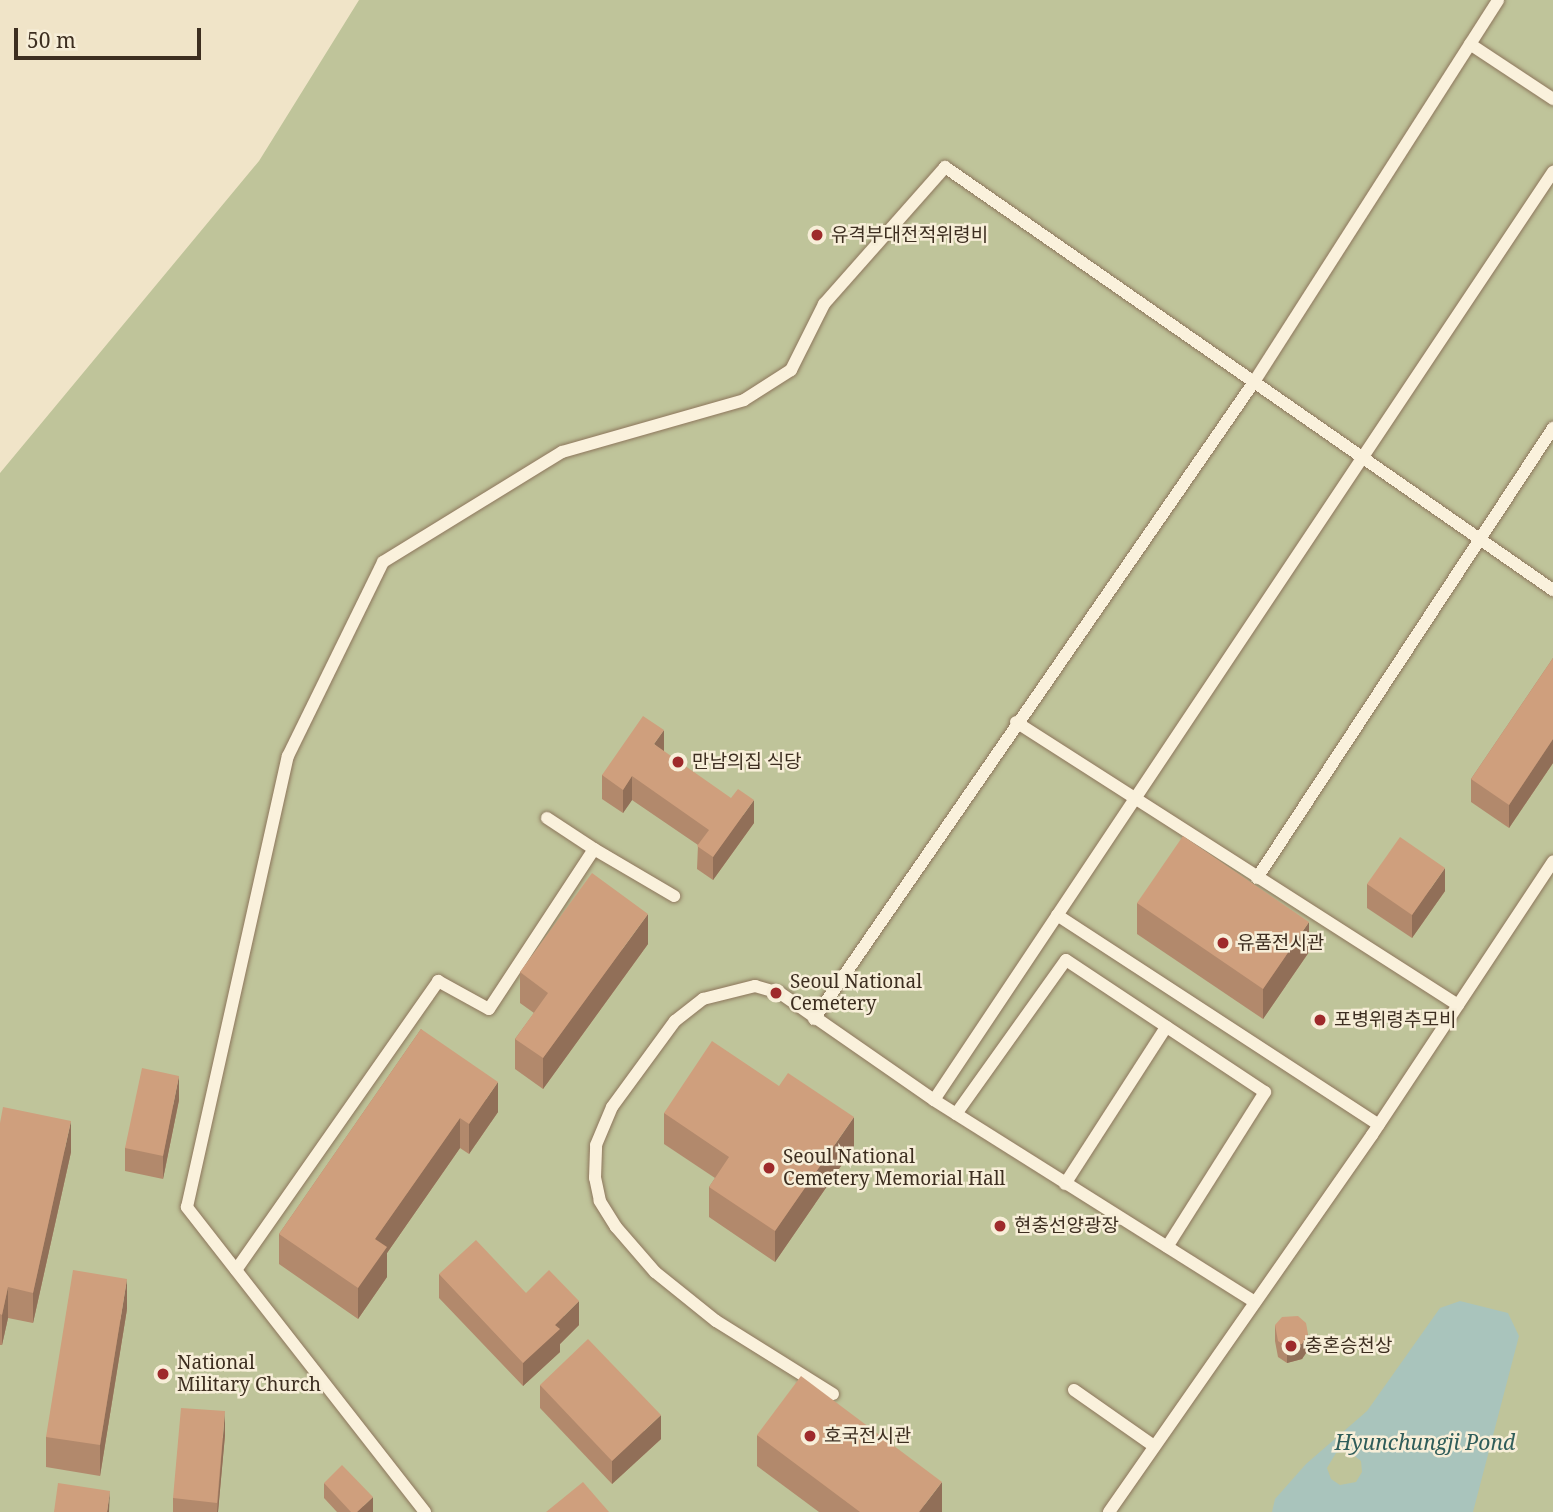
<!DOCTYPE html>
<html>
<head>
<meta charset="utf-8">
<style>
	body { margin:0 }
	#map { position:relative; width:1553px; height:1512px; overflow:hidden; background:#f0e4c8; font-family:"Noto Serif","Noto Sans KR",serif }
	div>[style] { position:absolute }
	.cemetery>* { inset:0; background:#bfc49a }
	.water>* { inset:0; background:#a9c4bc }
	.roads { filter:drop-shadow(0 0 2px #8d765c) drop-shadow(0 0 2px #8d765c) }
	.lane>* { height:12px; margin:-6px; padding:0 6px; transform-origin:6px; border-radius:6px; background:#faf1dc }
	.wall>* { inset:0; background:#b2896c }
	.shaded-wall>* { inset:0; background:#916f58 }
	.building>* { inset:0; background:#cf9f7d }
	.dots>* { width:19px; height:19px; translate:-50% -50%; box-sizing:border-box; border:4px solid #f7eed8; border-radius:50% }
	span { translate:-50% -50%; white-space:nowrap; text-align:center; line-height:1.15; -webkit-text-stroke:5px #f7eed8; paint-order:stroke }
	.poi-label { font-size:19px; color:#3d2e20 }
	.left { translate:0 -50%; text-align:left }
	.water-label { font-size:21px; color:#2f5d5a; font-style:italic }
	.scale { position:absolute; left:14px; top:28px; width:187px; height:32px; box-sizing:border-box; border:4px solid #3d2e20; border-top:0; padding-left:9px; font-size:21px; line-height:24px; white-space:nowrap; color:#3d2e20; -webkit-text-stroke:5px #f7eed8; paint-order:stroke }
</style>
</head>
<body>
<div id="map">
	<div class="cemetery">
		<div style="clip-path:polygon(359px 0,1553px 0,1553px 1512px,0 1512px,0 473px,259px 161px)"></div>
	</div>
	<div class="water">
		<div style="clip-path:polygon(evenodd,1460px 1301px,1508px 1313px,1519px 1336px,1473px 1512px,1272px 1512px,1275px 1499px,1306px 1464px,1367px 1411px,1440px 1308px,1460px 1301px,1348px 1451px,1361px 1461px,1362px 1472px,1356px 1482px,1340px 1485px,1331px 1479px,1327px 1468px,1336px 1453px,1348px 1451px)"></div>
	</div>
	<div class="roads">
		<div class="lane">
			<div style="left:1470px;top:44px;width:100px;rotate:33.5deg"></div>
			<div style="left:1016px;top:722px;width:525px;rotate:32.63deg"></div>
			<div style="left:547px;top:818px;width:56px;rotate:33.4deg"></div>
			<div style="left:1257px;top:878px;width:539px;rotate:-56.66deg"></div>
			<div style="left:1057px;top:915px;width:384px;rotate:33.1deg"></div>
			<div style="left:814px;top:1019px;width:774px;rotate:-55.37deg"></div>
			<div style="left:1254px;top:382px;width:453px;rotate:-57.4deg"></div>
			<div style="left:934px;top:1100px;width:379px;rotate:32.2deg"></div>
			<div style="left:956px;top:1114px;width:189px;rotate:-54.5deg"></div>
			<div style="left:1066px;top:960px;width:239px;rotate:33.6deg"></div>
			<div style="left:1265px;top:1092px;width:183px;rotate:122.3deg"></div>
			<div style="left:1065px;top:1184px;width:187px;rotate:-57.2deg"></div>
			<div style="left:236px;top:1270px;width:353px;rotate:-55deg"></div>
			<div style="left:438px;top:981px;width:58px;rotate:28.8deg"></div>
			<div style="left:489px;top:1009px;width:191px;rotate:-56.7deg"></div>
			<div style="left:594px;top:849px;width:93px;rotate:30.4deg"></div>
			<div style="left:1074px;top:1390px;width:98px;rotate:35deg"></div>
			<div style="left:833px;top:1394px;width:138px;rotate:-148deg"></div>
			<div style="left:716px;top:1321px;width:78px;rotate:-141.2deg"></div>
			<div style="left:655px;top:1272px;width:60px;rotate:-130.9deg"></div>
			<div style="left:616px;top:1227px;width:31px;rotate:-122deg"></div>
			<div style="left:600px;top:1201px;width:24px;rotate:-102deg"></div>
			<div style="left:595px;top:1178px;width:33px;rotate:-88deg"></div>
			<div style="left:596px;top:1145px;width:41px;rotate:-67.2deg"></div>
			<div style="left:612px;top:1107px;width:107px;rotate:-53.8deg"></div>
			<div style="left:675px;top:1021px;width:36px;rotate:-38deg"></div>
			<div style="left:703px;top:999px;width:54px;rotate:-14deg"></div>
			<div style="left:755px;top:986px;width:26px;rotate:16deg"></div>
			<div style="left:780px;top:993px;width:188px;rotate:34.8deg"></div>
			<div style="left:934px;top:1100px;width:1116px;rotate:-56.3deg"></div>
			<div style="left:425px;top:1512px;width:387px;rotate:-128deg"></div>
			<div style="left:187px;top:1207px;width:462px;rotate:-77.4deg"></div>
			<div style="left:288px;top:756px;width:216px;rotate:-63.9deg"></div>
			<div style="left:383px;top:562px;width:210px;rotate:-31.6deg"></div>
			<div style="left:562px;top:452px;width:189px;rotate:-15.9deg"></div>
			<div style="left:744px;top:400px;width:56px;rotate:-32.6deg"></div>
			<div style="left:791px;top:370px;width:74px;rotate:-63.4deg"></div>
			<div style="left:824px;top:304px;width:183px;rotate:-48.5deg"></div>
			<div style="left:945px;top:167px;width:741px;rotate:34.83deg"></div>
			<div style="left:1109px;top:1512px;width:460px;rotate:-55.1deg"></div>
			<div style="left:1372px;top:1135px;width:328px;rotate:-56.5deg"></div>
		</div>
	</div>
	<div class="wall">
		<div style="clip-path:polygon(1553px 658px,1553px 763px,1509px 828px,1471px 802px,1471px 779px)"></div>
		<div style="clip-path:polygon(664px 752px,754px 823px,713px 880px,697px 869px,698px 845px,632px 800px,623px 813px,602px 799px,602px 775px)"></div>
		<div style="clip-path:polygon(1367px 884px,1445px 891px,1412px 938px,1367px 908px)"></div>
		<div style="clip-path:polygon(1137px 903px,1309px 952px,1263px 1019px,1137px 934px)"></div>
		<div style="clip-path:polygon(648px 944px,543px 1089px,515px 1069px,515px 1039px,534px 1013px,520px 1003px,520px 972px)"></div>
		<div style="clip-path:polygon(421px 1029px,498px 1112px,469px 1154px,460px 1148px,387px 1253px,387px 1277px,358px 1319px,279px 1264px,279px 1234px)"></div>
		<div style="clip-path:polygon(179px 1100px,163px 1179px,125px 1171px,125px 1148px)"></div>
		<div style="clip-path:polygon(664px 1113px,854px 1147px,775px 1262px,709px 1217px,709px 1187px,715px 1178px,664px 1144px)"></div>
		<div style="clip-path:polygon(0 1123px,71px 1152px,33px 1323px,8px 1318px,2px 1345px,0 1345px)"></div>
		<div style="clip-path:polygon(439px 1274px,526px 1293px,579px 1325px,560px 1344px,560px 1352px,523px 1386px,439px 1298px)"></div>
		<div style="clip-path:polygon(127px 1309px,100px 1476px,46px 1467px,46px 1437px)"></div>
		<div style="clip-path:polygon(1275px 1325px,1308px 1350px,1302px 1359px,1287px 1363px,1278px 1357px,1275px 1341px)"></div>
		<div style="clip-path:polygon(540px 1385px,661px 1439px,612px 1484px,540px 1408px)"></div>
		<div style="clip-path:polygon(225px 1435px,218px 1512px,173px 1512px,173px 1498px)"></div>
		<div style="clip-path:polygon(757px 1435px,942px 1512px,819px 1512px,757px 1466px)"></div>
		<div style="clip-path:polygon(324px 1483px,373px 1512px,337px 1512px,324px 1498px)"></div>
	</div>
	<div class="shaded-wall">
		<div style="clip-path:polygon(664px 730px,664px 753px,654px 744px)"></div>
		<div style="clip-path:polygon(1553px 739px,1553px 763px,1509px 828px,1509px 805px)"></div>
		<div style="clip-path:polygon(632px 776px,632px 800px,623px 813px,623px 790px)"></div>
		<div style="clip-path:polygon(754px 800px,754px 823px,713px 880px,713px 857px)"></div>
		<div style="clip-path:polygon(1445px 868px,1445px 891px,1412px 938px,1412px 915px)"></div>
		<div style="clip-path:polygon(648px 914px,648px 944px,543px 1089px,543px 1058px)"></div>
		<div style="clip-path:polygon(1309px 922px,1309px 952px,1263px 1019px,1263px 989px)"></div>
		<div style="clip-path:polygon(179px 1076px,179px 1100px,163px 1179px,163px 1156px)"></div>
		<div style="clip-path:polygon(498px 1082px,498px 1112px,469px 1154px,469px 1124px)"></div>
		<div style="clip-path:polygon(854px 1117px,854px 1147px,775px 1262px,775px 1231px)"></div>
		<div style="clip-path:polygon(460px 1118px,460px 1148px,387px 1253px,387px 1277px,358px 1319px,358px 1288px,375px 1239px)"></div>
		<div style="clip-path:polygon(71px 1121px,71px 1152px,33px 1323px,33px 1293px)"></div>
		<div style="clip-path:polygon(127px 1279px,127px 1309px,100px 1476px,100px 1445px)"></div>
		<div style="clip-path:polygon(8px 1287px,8px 1318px,2px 1345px,2px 1315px)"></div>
		<div style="clip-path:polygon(579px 1301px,579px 1325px,560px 1344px,560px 1352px,523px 1386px,523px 1363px,555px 1325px)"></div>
		<div style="clip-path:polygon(1308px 1334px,1308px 1350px,1302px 1359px,1287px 1363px,1287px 1347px)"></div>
		<div style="clip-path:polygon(225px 1411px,225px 1435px,218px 1512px,217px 1512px)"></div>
		<div style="clip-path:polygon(661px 1415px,661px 1439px,612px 1484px,612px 1461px)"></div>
		<div style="clip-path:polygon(942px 1482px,942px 1512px,919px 1512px)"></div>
		<div style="clip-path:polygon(110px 1491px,109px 1512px,107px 1512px)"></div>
		<div style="clip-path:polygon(373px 1497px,373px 1512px,357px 1512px)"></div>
	</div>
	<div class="building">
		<div style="clip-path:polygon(1553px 658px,1553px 739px,1509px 805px,1471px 779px)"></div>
		<div style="clip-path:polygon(643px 716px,664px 730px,654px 744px,731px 798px,738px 789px,754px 800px,713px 857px,697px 846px,709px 830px,632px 776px,623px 790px,602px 775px)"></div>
		<div style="clip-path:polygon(1183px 836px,1309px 922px,1263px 989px,1137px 903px)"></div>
		<div style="clip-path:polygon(1400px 837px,1445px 868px,1412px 915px,1367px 884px)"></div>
		<div style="clip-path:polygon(592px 873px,648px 914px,543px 1058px,515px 1039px,548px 993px,520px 972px)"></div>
		<div style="clip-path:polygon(421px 1029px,498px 1082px,469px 1124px,460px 1118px,375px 1239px,387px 1247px,358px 1288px,279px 1234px)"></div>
		<div style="clip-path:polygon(712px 1041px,779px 1086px,788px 1073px,854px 1117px,775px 1231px,709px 1187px,729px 1157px,664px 1113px)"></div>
		<div style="clip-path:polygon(142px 1068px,179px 1076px,163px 1156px,125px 1148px)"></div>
		<div style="clip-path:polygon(3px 1107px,71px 1121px,33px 1293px,8px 1287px,2px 1315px,0 1314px,0 1123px)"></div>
		<div style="clip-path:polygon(476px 1240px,526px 1293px,549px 1270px,579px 1301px,555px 1325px,560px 1329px,523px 1363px,439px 1274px)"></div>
		<div style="clip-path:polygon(73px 1270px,127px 1279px,100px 1445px,46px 1437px)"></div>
		<div style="clip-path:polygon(1298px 1316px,1306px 1323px,1308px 1334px,1302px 1344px,1287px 1347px,1278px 1341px,1275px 1325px,1282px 1317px)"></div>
		<div style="clip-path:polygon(588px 1339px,661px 1415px,612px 1461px,540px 1385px)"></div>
		<div style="clip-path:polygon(801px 1376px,942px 1482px,919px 1512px,860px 1512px,757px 1435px)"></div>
		<div style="clip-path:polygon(181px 1408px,225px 1411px,217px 1503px,173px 1498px)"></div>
		<div style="clip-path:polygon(342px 1465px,373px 1497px,357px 1512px,351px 1512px,324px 1483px)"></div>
		<div style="clip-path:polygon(583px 1482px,609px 1512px,546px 1512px)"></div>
		<div style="clip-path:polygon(58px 1483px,110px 1491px,107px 1512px,54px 1512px)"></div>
	</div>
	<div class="dots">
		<div style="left:817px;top:235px;background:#9e2a2b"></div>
		<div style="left:678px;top:762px;background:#9e2a2b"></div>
		<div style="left:1223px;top:943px;background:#9e2a2b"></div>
		<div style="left:776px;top:993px;background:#9e2a2b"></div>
		<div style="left:1320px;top:1020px;background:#9e2a2b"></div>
		<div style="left:769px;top:1168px;background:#9e2a2b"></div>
		<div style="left:1000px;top:1226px;background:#9e2a2b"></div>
		<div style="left:1291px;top:1346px;background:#9e2a2b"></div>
		<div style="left:163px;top:1374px;background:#9e2a2b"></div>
		<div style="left:810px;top:1436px;background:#9e2a2b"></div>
	</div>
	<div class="poi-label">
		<span class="left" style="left:831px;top:235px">유격부대전적위령비</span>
		<span class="left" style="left:692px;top:762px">만남의집 식당</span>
		<span class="left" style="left:1237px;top:943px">유품전시관</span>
		<span class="left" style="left:790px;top:993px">Seoul National<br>Cemetery</span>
		<span class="left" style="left:1334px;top:1020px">포병위령추모비</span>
		<span class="left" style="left:783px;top:1168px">Seoul National<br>Cemetery Memorial Hall</span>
		<span class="left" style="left:1014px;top:1226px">현충선양광장</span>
		<span class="left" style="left:1305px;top:1346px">충혼승천상</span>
		<span class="left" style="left:177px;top:1374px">National<br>Military Church</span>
		<span class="left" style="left:824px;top:1436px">호국전시관</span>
	</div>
	<div class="water-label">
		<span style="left:1425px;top:1442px">Hyunchungji Pond</span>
	</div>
	<div class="scale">50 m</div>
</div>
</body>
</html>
